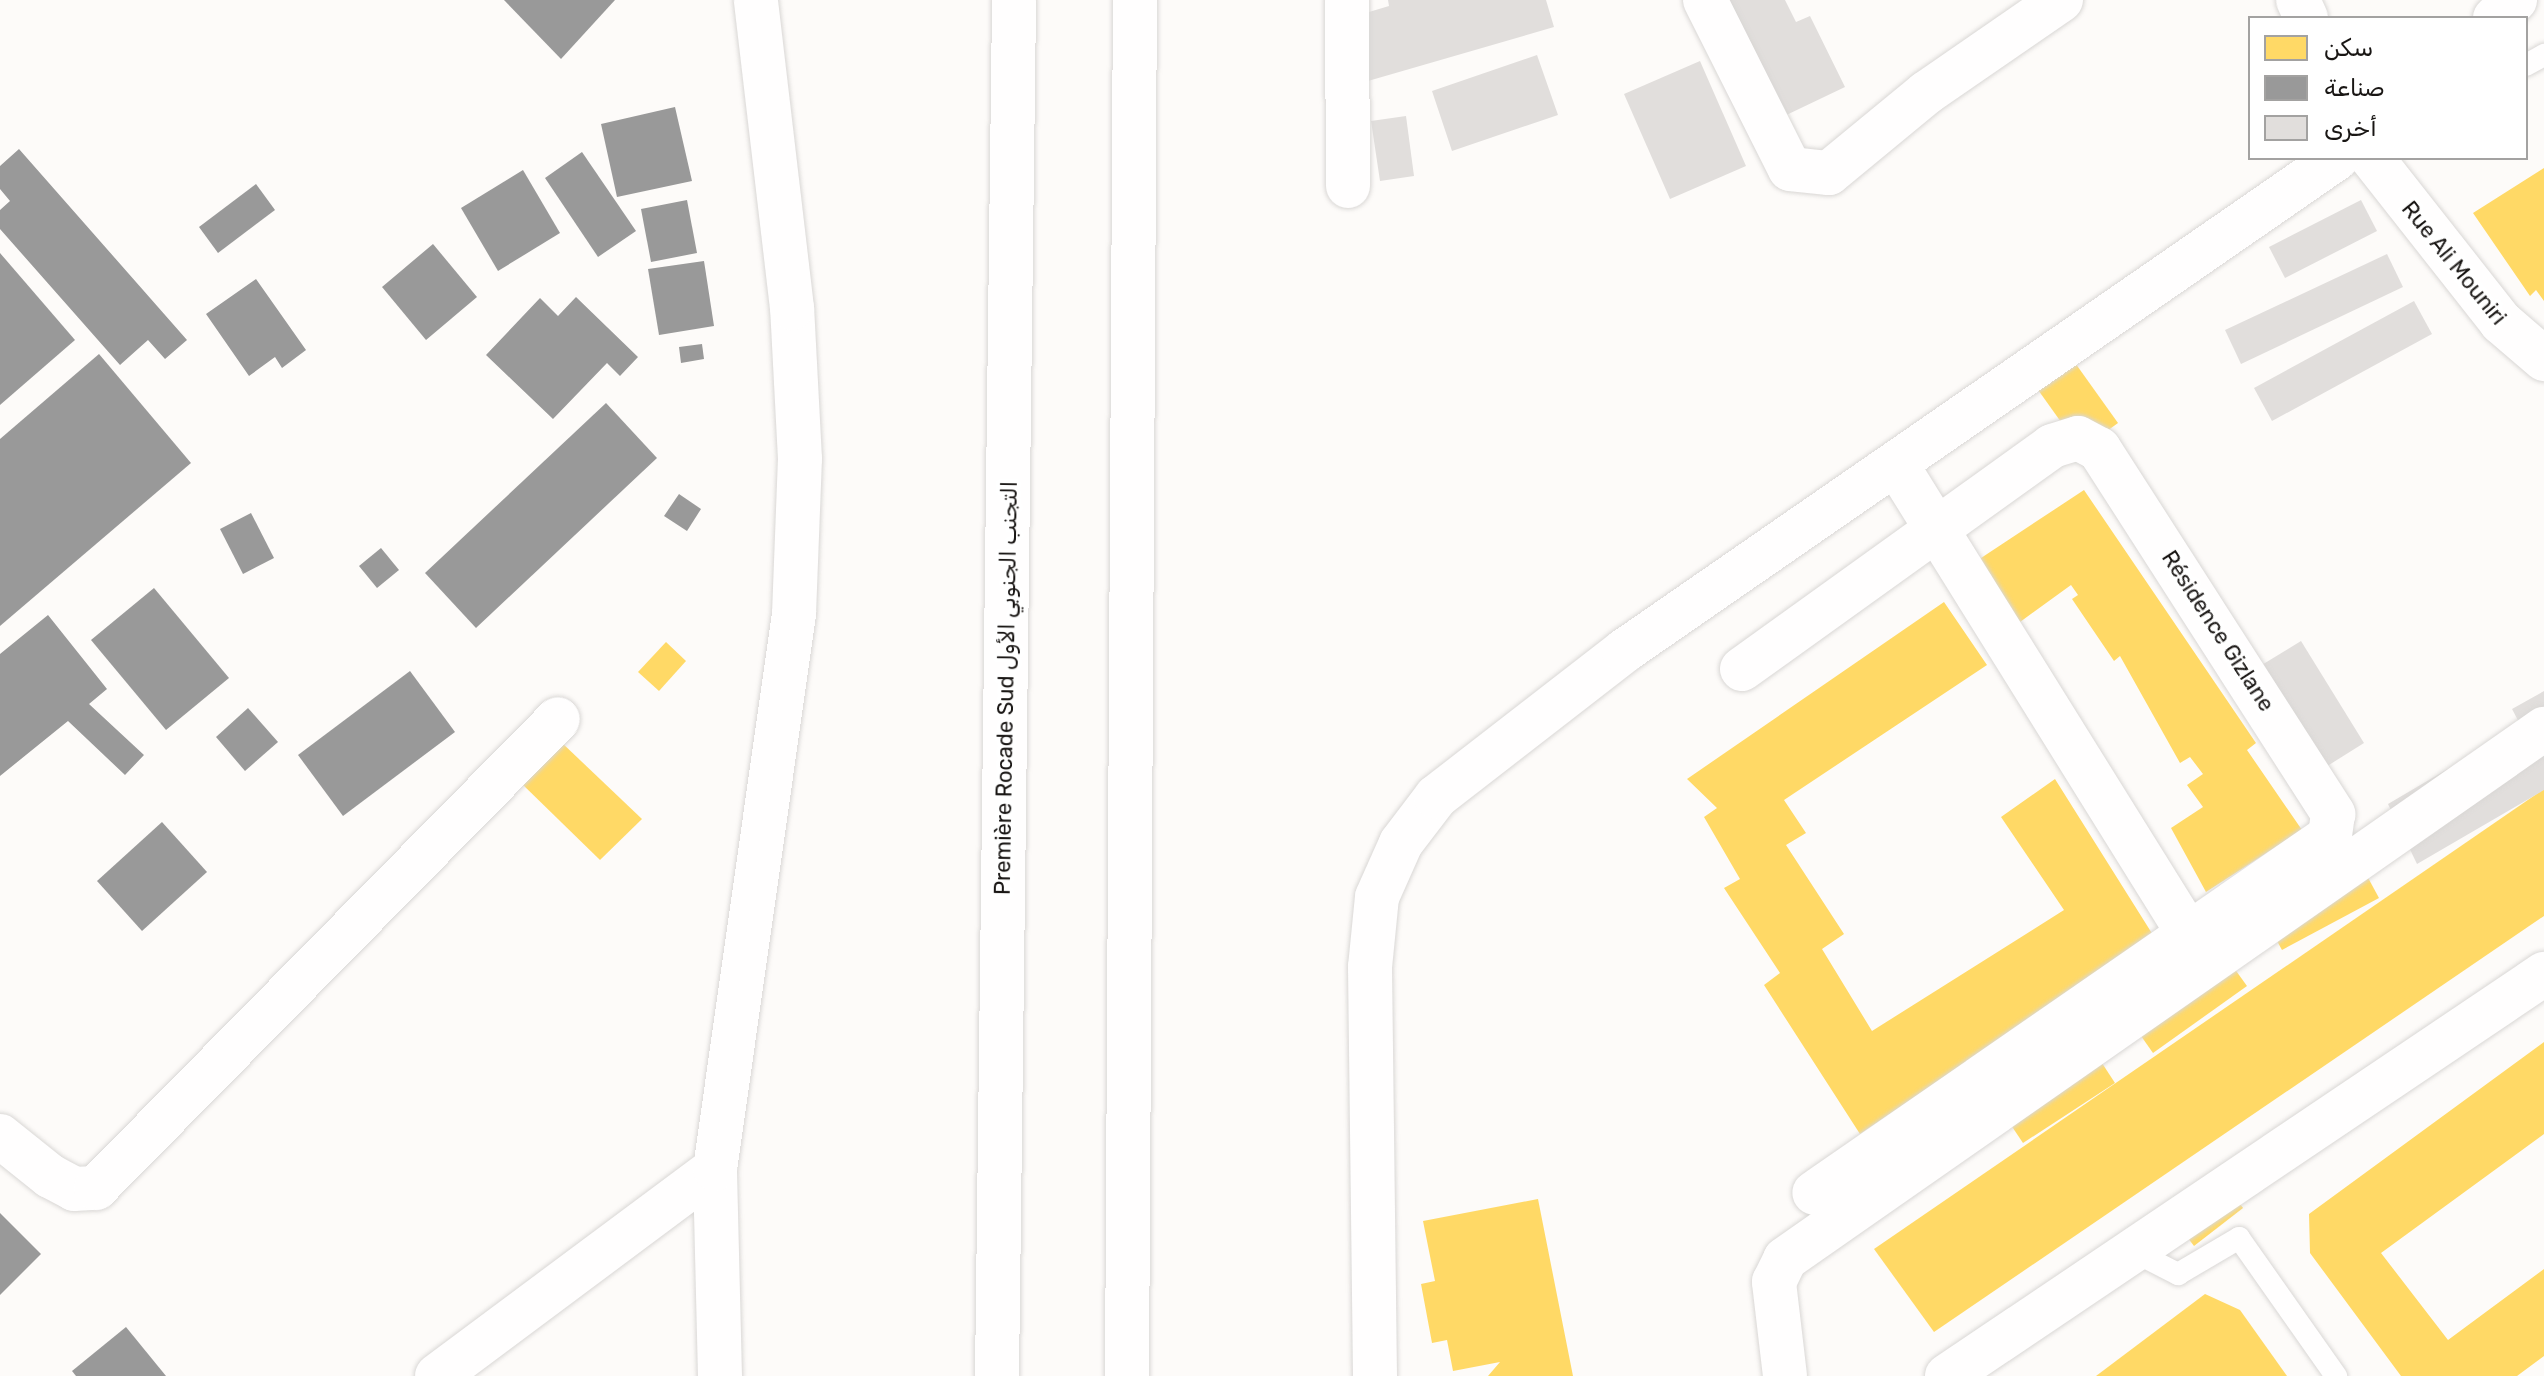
<!DOCTYPE html>
<html>
<head>
<meta charset="utf-8">
<style>
	body { margin:0 }
	#map { position:relative; width:2544px; height:1376px; overflow:hidden; background:#fdfbf9; font-family:Rubik,"Noto Sans Arabic",sans-serif }
	div>[style] { position:absolute }
	.homes>* { inset:0; background:#ffd966 }
	.industry>* { inset:0; background:#999 }
	.building>* { inset:0; background:#e1dedc }
	.roads { filter:drop-shadow(0 0 2px #d9d7d5) drop-shadow(0 0 2px #d9d7d5) }
	.service>* { height:22px; margin:-11px; padding:0 11px; transform-origin:11px; border-radius:11px; background:#fffefe }
	.minor>* { height:44px; margin:-22px; padding:0 22px; transform-origin:22px; border-radius:22px; background:#fffefe }
	.motorway>* { height:44px; margin:-22px; padding:0 22px; transform-origin:22px; border-radius:22px; background:#fffefe }
	span { translate:-50% -50%; white-space:nowrap; text-align:center; line-height:1.15; -webkit-text-stroke:8px #fff; paint-order:stroke }
	.street-label { font-size:22px; color:#191614 }
	.legend { position:absolute; left:2248px; top:16px; width:280px; height:144px; box-sizing:border-box; background:#fff; border:2px solid #a3a2a1; margin:0; padding:10px 14px; list-style:none; font-size:24px; color:#191614 }
	.legend li { display:flex; align-items:center; gap:16px; height:40px }
	.legend b { width:40px; border:2px solid #a3a2a1 }
</style>
</head>
<body>
<div id="map">
	<div class="homes">
		<div style="clip-path:polygon(2544px 168px,2544px 301px,2536px 290px,2530px 296px,2473px 213px)"></div>
		<div style="clip-path:polygon(2073px 360px,2118px 423px,2081px 450px,2036px 387px)"></div>
		<div style="clip-path:polygon(2084px 490px,2256px 743px,2247px 750px,2302px 830px,2206px 892px,2171px 828px,2203px 807px,2187px 785px,2203px 774px,2190px 757px,2180px 763px,2120px 656px,2114px 661px,2072px 599px,2078px 595px,2071px 585px,2020px 622px,1978px 560px)"></div>
		<div style="clip-path:polygon(1944px 602px,1987px 665px,1784px 800px,1806px 833px,1786px 845px,1844px 934px,1822px 949px,1872px 1031px,2064px 910px,2001px 817px,2055px 779px,2153px 935px,1860px 1134px,1764px 985px,1780px 973px,1724px 888px,1740px 879px,1704px 817px,1717px 808px,1687px 779px)"></div>
		<div style="clip-path:polygon(666px 642px,686px 661px,659px 691px,638px 672px)"></div>
		<div style="clip-path:polygon(560px 741px,642px 819px,600px 860px,520px 782px)"></div>
		<div style="clip-path:polygon(2544px 789px,2544px 916px,1934px 1332px,1874px 1249px)"></div>
		<div style="clip-path:polygon(2346px 837px,2379px 898px,2282px 950px,2249px 890px)"></div>
		<div style="clip-path:polygon(2203px 925px,2247px 986px,2153px 1053px,2110px 992px)"></div>
		<div style="clip-path:polygon(2070px 1014px,2115px 1083px,2023px 1143px,1978px 1076px)"></div>
		<div style="clip-path:polygon(2544px 1042px,2544px 1134px,2381px 1253px,2448px 1340px,2544px 1269px,2544px 1356px,2517px 1376px,2401px 1376px,2310px 1253px,2309px 1214px)"></div>
		<div style="clip-path:polygon(2228px 1187px,2243px 1208px,2194px 1246px,2178px 1225px)"></div>
		<div style="clip-path:polygon(1538px 1199px,1573px 1376px,1488px 1376px,1500px 1362px,1453px 1371px,1447px 1340px,1432px 1343px,1421px 1284px,1435px 1281px,1423px 1221px)"></div>
		<div style="clip-path:polygon(2205px 1294px,2240px 1310px,2287px 1376px,2096px 1376px)"></div>
	</div>
	<div class="industry">
		<div style="clip-path:polygon(504px 0,615px 0,561px 59px)"></div>
		<div style="clip-path:polygon(675px 107px,692px 181px,617px 197px,601px 124px)"></div>
		<div style="clip-path:polygon(19px 149px,187px 340px,165px 359px,148px 340px,120px 365px,0 229px,0 210px,10px 201px,0 189px,0 166px)"></div>
		<div style="clip-path:polygon(582px 152px,636px 231px,598px 257px,545px 178px)"></div>
		<div style="clip-path:polygon(523px 170px,560px 233px,498px 271px,461px 208px)"></div>
		<div style="clip-path:polygon(256px 184px,275px 210px,218px 253px,199px 227px)"></div>
		<div style="clip-path:polygon(687px 200px,697px 253px,651px 262px,641px 209px)"></div>
		<div style="clip-path:polygon(433px 244px,477px 297px,426px 340px,382px 287px)"></div>
		<div style="clip-path:polygon(0 253px,75px 340px,0 405px)"></div>
		<div style="clip-path:polygon(704px 261px,714px 326px,659px 335px,648px 269px)"></div>
		<div style="clip-path:polygon(256px 279px,306px 350px,282px 368px,275px 357px,249px 376px,206px 314px)"></div>
		<div style="clip-path:polygon(576px 297px,638px 357px,620px 376px,607px 363px,553px 419px,486px 355px,540px 298px,558px 316px)"></div>
		<div style="clip-path:polygon(702px 344px,704px 359px,681px 363px,679px 347px)"></div>
		<div style="clip-path:polygon(99px 354px,191px 463px,0 626px,0 439px)"></div>
		<div style="clip-path:polygon(606px 403px,657px 458px,476px 628px,425px 573px)"></div>
		<div style="clip-path:polygon(679px 494px,701px 509px,687px 531px,664px 516px)"></div>
		<div style="clip-path:polygon(251px 513px,274px 558px,243px 574px,220px 529px)"></div>
		<div style="clip-path:polygon(381px 548px,399px 570px,377px 588px,359px 566px)"></div>
		<div style="clip-path:polygon(154px 588px,229px 678px,166px 730px,91px 640px)"></div>
		<div style="clip-path:polygon(48px 615px,107px 689px,89px 704px,144px 755px,125px 775px,68px 721px,0 776px,0 654px)"></div>
		<div style="clip-path:polygon(410px 671px,455px 732px,343px 816px,298px 755px)"></div>
		<div style="clip-path:polygon(248px 708px,278px 742px,245px 771px,216px 737px)"></div>
		<div style="clip-path:polygon(162px 822px,207px 872px,142px 931px,97px 881px)"></div>
		<div style="clip-path:polygon(0 1213px,41px 1254px,0 1295px)"></div>
		<div style="clip-path:polygon(126px 1327px,166px 1376px,76px 1376px,72px 1371px)"></div>
	</div>
	<div class="building">
		<div style="clip-path:polygon(1388px 0,1546px 0,1554px 27px,1368px 81px,1349px 18px,1389px 6px)"></div>
		<div style="clip-path:polygon(1711px 0,1785px 0,1796px 22px,1810px 16px,1845px 87px,1772px 122px)"></div>
		<div style="clip-path:polygon(1537px 55px,1558px 115px,1452px 151px,1432px 91px)"></div>
		<div style="clip-path:polygon(1700px 61px,1746px 166px,1670px 199px,1624px 94px)"></div>
		<div style="clip-path:polygon(1406px 116px,1414px 176px,1380px 181px,1371px 121px)"></div>
		<div style="clip-path:polygon(2361px 200px,2377px 231px,2285px 278px,2269px 247px)"></div>
		<div style="clip-path:polygon(2387px 254px,2403px 287px,2241px 364px,2225px 330px)"></div>
		<div style="clip-path:polygon(2414px 301px,2432px 334px,2272px 421px,2254px 388px)"></div>
		<div style="clip-path:polygon(2301px 641px,2364px 743px,2305px 780px,2242px 677px)"></div>
		<div style="clip-path:polygon(2544px 691px,2544px 790px,2417px 864px,2388px 804px,2521px 726px,2512px 709px)"></div>
	</div>
	<div class="roads">
		<div class="service">
			<div style="left:2526px;top:65px;width:21px;rotate:-29deg"></div>
			<div style="left:2133px;top:1251px;width:51px;rotate:27.1deg"></div>
			<div style="left:2178px;top:1274px;width:71px;rotate:-30.5deg"></div>
			<div style="left:2239px;top:1238px;width:169px;rotate:54.9deg"></div>
		</div>
		<div class="minor">
			<div style="left:1347px;top:0;width:186px;rotate:89.7deg"></div>
			<div style="left:1705px;top:0;width:189px;rotate:63.3deg"></div>
			<div style="left:1790px;top:169px;width:39px;rotate:6deg"></div>
			<div style="left:1829px;top:173px;width:126px;rotate:-39.5deg"></div>
			<div style="left:1926px;top:93px;width:164px;rotate:-34.6deg"></div>
			<div style="left:2298px;top:0;width:20px;rotate:66deg"></div>
			<div style="left:2495px;top:18px;width:27px;rotate:-42deg"></div>
			<div style="left:2372px;top:158px;width:209px;rotate:51.8deg"></div>
			<div style="left:2501px;top:322px;width:57px;rotate:40.7deg"></div>
			<div style="left:1896px;top:464px;width:552px;rotate:58.09deg"></div>
			<div style="left:1742px;top:669px;width:382px;rotate:-35.7deg"></div>
			<div style="left:2052px;top:446px;width:27px;rotate:-17deg"></div>
			<div style="left:2078px;top:438px;width:24px;rotate:28deg"></div>
			<div style="left:2099px;top:449px;width:434px;rotate:57.3deg"></div>
			<div style="left:2333px;top:814px;width:22px;rotate:98deg"></div>
			<div style="left:2330px;top:836px;width:627px;rotate:145.32deg"></div>
			<div style="left:0;top:1136px;width:64px;rotate:38.7deg"></div>
			<div style="left:50px;top:1176px;width:27px;rotate:28deg"></div>
			<div style="left:74px;top:1189px;width:22px;rotate:-3deg"></div>
			<div style="left:96px;top:1188px;width:658px;rotate:-45.43deg"></div>
			<div style="left:437px;top:1376px;width:347px;rotate:-36.7deg"></div>
			<div style="left:720px;top:1376px;width:207px;rotate:-91.4deg"></div>
			<div style="left:715px;top:1169px;width:561px;rotate:-81.9deg"></div>
			<div style="left:794px;top:614px;width:155px;rotate:-87.8deg"></div>
			<div style="left:800px;top:459px;width:151px;rotate:-93deg"></div>
			<div style="left:792px;top:308px;width:310px;rotate:-96.7deg"></div>
			<div style="left:1375px;top:1376px;width:409px;rotate:-90.7deg"></div>
			<div style="left:1370px;top:967px;width:70px;rotate:-84.3deg"></div>
			<div style="left:1377px;top:897px;width:59px;rotate:-66deg"></div>
			<div style="left:1401px;top:843px;width:58px;rotate:-52.7deg"></div>
			<div style="left:1436px;top:797px;width:238px;rotate:-37.8deg"></div>
			<div style="left:1624px;top:651px;width:867px;rotate:-34.66deg"></div>
			<div style="left:1785px;top:1376px;width:95px;rotate:-96.7deg"></div>
			<div style="left:1774px;top:1282px;width:25px;rotate:-64deg"></div>
			<div style="left:1785px;top:1259px;width:926px;rotate:-34.93deg"></div>
			<div style="left:1947px;top:1376px;width:720px;rotate:-33.96deg"></div>
		</div>
		<div class="motorway">
			<div style="left:997px;top:1376px;width:1376px;rotate:-89.29deg"></div>
			<div style="left:1127px;top:1376px;width:1376px;rotate:-89.67deg"></div>
		</div>
	</div>
	<div class="street-label">
		<span style="left:2454px;top:263px;rotate:51deg">Rue Ali Mouniri</span>
		<span style="left:2218px;top:631px;rotate:57deg">Résidence Gizlane</span>
		<span style="left:1006px;top:688px;rotate:-89deg">Première Rocade Sud التجنب الجنوبي الأول</span>
	</div>
	<ul class="legend">
	<li><b style="height:22px;background:#ffd966"></b>سكن</li>
	<li><b style="height:22px;background:#999"></b>صناعة</li>
	<li><b style="height:22px;background:#e1dedc"></b>أخرى</li>
	</ul>
</div>
</body>
</html>
